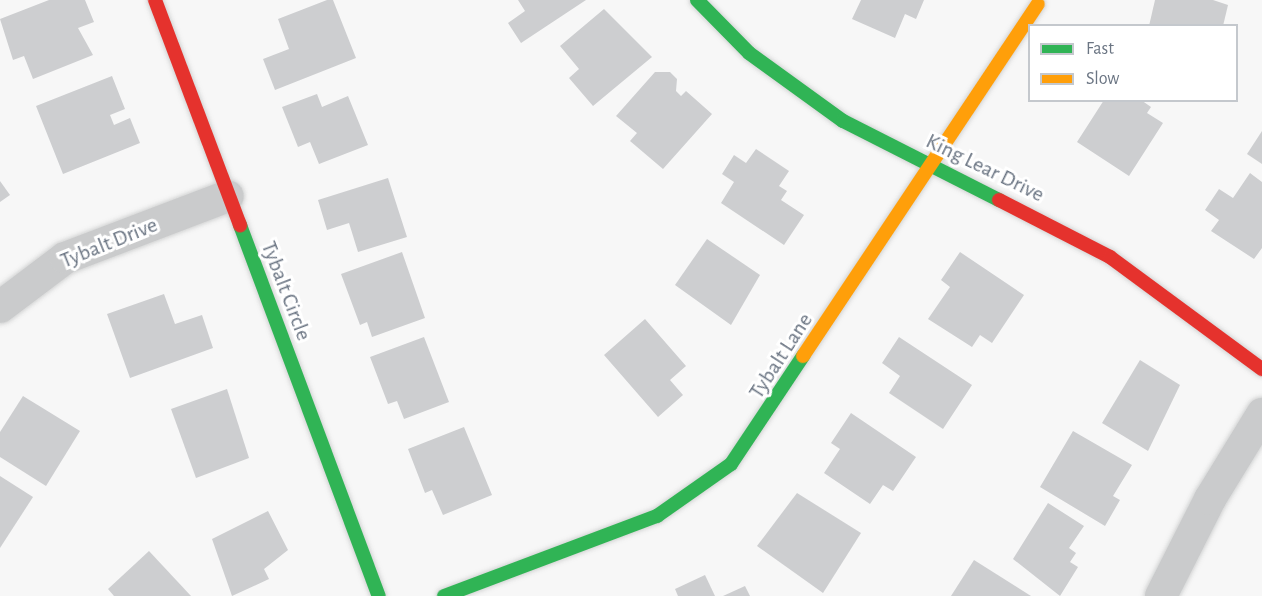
<!DOCTYPE html>
<html>
<head>
<meta charset="utf-8">
<style>
	body { margin:0 }
	#map { position:relative; width:1262px; height:596px; overflow:hidden; background:#f7f7f7; font-family:"Alegreya Sans",sans-serif }
	div>[style] { position:absolute }
	.building>* { inset:0; background:#cdced0 }
	.roads { filter:drop-shadow(0 0 2px #d3d4d4) drop-shadow(0 0 2px #d3d4d4) }
	.street>* { height:32px; margin:-16px; padding:0 16px; transform-origin:16px; border-radius:16px; background:#cacbcc }
	.fast>* { height:14px; margin:-7px; padding:0 7px; transform-origin:7px; border-radius:7px; background:#30b455 }
	.slow>* { height:14px; margin:-7px; padding:0 7px; transform-origin:7px; border-radius:7px; background:#ff9f0a }
	.jam>* { height:14px; margin:-7px; padding:0 7px; transform-origin:7px; border-radius:7px; background:#e5322d }
	span { translate:-50% -50%; white-space:nowrap; text-align:center; line-height:1.15; -webkit-text-stroke:6px #fff; paint-order:stroke }
	.street-label { font-size:22px; color:#6b7583 }
	.legend { position:absolute; left:1028px; top:24px; width:210px; height:78px; box-sizing:border-box; background:#fff; border:2px solid #c4c8cd; margin:0; padding:8px 10px; list-style:none; font-size:18px; color:#6b7583 }
	.legend li { display:flex; align-items:center; gap:12px; height:30px }
	.legend b { width:30px; border:2px solid #c4c8cd }
</style>
</head>
<body>
<div id="map">
	<div class="building">
		<div style="clip-path:polygon(49px 0,85px 0,94px 22px,78px 28px,93px 55px,33px 79px,24px 56px,13px 60px,0 19px)"></div>
		<div style="clip-path:polygon(327px 0,333px 0,356px 58px,275px 90px,263px 59px,289px 49px,278px 19px)"></div>
		<div style="clip-path:polygon(518px 0,586px 0,521px 43px,508px 23px,525px 11px)"></div>
		<div style="clip-path:polygon(861px 0,924px 0,916px 19px,905px 14px,895px 38px,852px 19px)"></div>
		<div style="clip-path:polygon(1155px 0,1213px 0,1228px 5px,1223px 26px,1149px 26px)"></div>
		<div style="clip-path:polygon(604px 9px,652px 57px,593px 106px,569px 78px,579px 69px,560px 46px)"></div>
		<div style="clip-path:polygon(655px 72px,670px 72px,677px 79px,676px 91px,681px 96px,686px 91px,712px 114px,663px 169px,630px 141px,637px 133px,616px 116px)"></div>
		<div style="clip-path:polygon(112px 76px,125px 109px,110px 115px,114px 125px,130px 118px,140px 143px,63px 174px,36px 106px)"></div>
		<div style="clip-path:polygon(317px 94px,322px 107px,348px 96px,368px 145px,319px 164px,310px 142px,298px 147px,282px 107px)"></div>
		<div style="clip-path:polygon(1104px 100px,1141px 100px,1151px 107px,1147px 113px,1163px 123px,1129px 176px,1077px 142px)"></div>
		<div style="clip-path:polygon(1262px 131px,1262px 164px,1247px 154px)"></div>
		<div style="clip-path:polygon(756px 149px,789px 171px,779px 186px,787px 191px,781px 200px,804px 215px,784px 245px,721px 203px,734px 182px,722px 174px,734px 155px,746px 163px)"></div>
		<div style="clip-path:polygon(1250px 173px,1262px 182px,1262px 248px,1254px 259px,1211px 231px,1219px 220px,1205px 210px,1219px 189px,1233px 198px)"></div>
		<div style="clip-path:polygon(388px 178px,407px 237px,358px 252px,349px 223px,327px 230px,318px 200px)"></div>
		<div style="clip-path:polygon(0 181px,10px 195px,0 202px)"></div>
		<div style="clip-path:polygon(707px 239px,760px 275px,731px 325px,675px 285px)"></div>
		<div style="clip-path:polygon(402px 252px,425px 318px,372px 337px,367px 322px,360px 325px,341px 274px)"></div>
		<div style="clip-path:polygon(960px 252px,1024px 295px,992px 343px,980px 335px,972px 347px,928px 319px,950px 287px,941px 280px)"></div>
		<div style="clip-path:polygon(164px 294px,175px 324px,202px 315px,213px 348px,130px 378px,107px 314px)"></div>
		<div style="clip-path:polygon(645px 319px,686px 366px,670px 380px,683px 395px,658px 417px,604px 355px)"></div>
		<div style="clip-path:polygon(424px 337px,449px 402px,404px 419px,397px 401px,388px 404px,370px 357px)"></div>
		<div style="clip-path:polygon(899px 337px,972px 385px,943px 429px,889px 393px,900px 376px,882px 363px)"></div>
		<div style="clip-path:polygon(1140px 360px,1180px 385px,1148px 451px,1102px 423px)"></div>
		<div style="clip-path:polygon(227px 389px,249px 458px,196px 478px,171px 409px)"></div>
		<div style="clip-path:polygon(23px 396px,80px 431px,46px 486px,0 457px,0 432px)"></div>
		<div style="clip-path:polygon(851px 413px,916px 457px,893px 491px,883px 485px,870px 504px,824px 473px,840px 449px,831px 443px)"></div>
		<div style="clip-path:polygon(464px 427px,492px 495px,443px 515px,432px 490px,425px 493px,408px 449px)"></div>
		<div style="clip-path:polygon(1073px 431px,1132px 465px,1113px 496px,1120px 500px,1105px 526px,1040px 487px)"></div>
		<div style="clip-path:polygon(0 476px,33px 497px,0 548px)"></div>
		<div style="clip-path:polygon(797px 493px,861px 533px,823px 593px,757px 546px)"></div>
		<div style="clip-path:polygon(1048px 503px,1084px 526px,1069px 548px,1076px 553px,1070px 562px,1078px 567px,1060px 596px,1013px 559px)"></div>
		<div style="clip-path:polygon(268px 511px,288px 550px,264px 569px,269px 579px,232px 596px,212px 539px)"></div>
		<div style="clip-path:polygon(149px 551px,191px 596px,114px 596px,108px 589px)"></div>
		<div style="clip-path:polygon(974px 560px,1031px 596px,951px 596px)"></div>
		<div style="clip-path:polygon(705px 575px,715px 596px,678px 596px,675px 589px)"></div>
		<div style="clip-path:polygon(745px 586px,750px 596px,723px 596px)"></div>
	</div>
	<div class="roads">
		<div class="street">
			<div style="left:0;top:307px;width:81px;rotate:-37deg"></div>
			<div style="left:65px;top:258px;width:174px;rotate:-20.8deg"></div>
			<div style="left:1161px;top:596px;width:109px;rotate:-63.2deg"></div>
			<div style="left:1210px;top:499px;width:100px;rotate:-58.5deg"></div>
		</div>
		<div class="fast">
			<div style="left:697px;top:0;width:74px;rotate:45.5deg"></div>
			<div style="left:749px;top:53px;width:116px;rotate:35.9deg"></div>
			<div style="left:843px;top:121px;width:175px;rotate:26.9deg"></div>
			<div style="left:240px;top:225px;width:396px;rotate:69.5deg"></div>
			<div style="left:444px;top:596px;width:228px;rotate:-20.6deg"></div>
			<div style="left:657px;top:516px;width:90px;rotate:-35.1deg"></div>
			<div style="left:731px;top:464px;width:130px;rotate:-56.3deg"></div>
		</div>
		<div class="slow">
			<div style="left:803px;top:356px;width:423px;rotate:-56.3deg"></div>
		</div>
		<div class="jam">
			<div style="left:155px;top:0;width:241px;rotate:69.3deg"></div>
			<div style="left:999px;top:200px;width:125px;rotate:27.2deg"></div>
			<div style="left:1110px;top:257px;width:189px;rotate:36.4deg"></div>
		</div>
	</div>
	<div class="street-label">
		<span style="left:985px;top:168px;rotate:26deg">King Lear Drive</span>
		<span style="left:109px;top:243px;rotate:-22deg">Tybalt Drive</span>
		<span style="left:286px;top:291px;rotate:69deg">Tybalt Circle</span>
		<span style="left:781px;top:356px;rotate:-57deg">Tybalt Lane</span>
	</div>
	<ul class="legend">
	<li><b style="height:8px;background:#30b455"></b>Fast</li>
	<li><b style="height:8px;background:#ff9f0a"></b>Slow</li>
	</ul>
</div>
</body>
</html>
